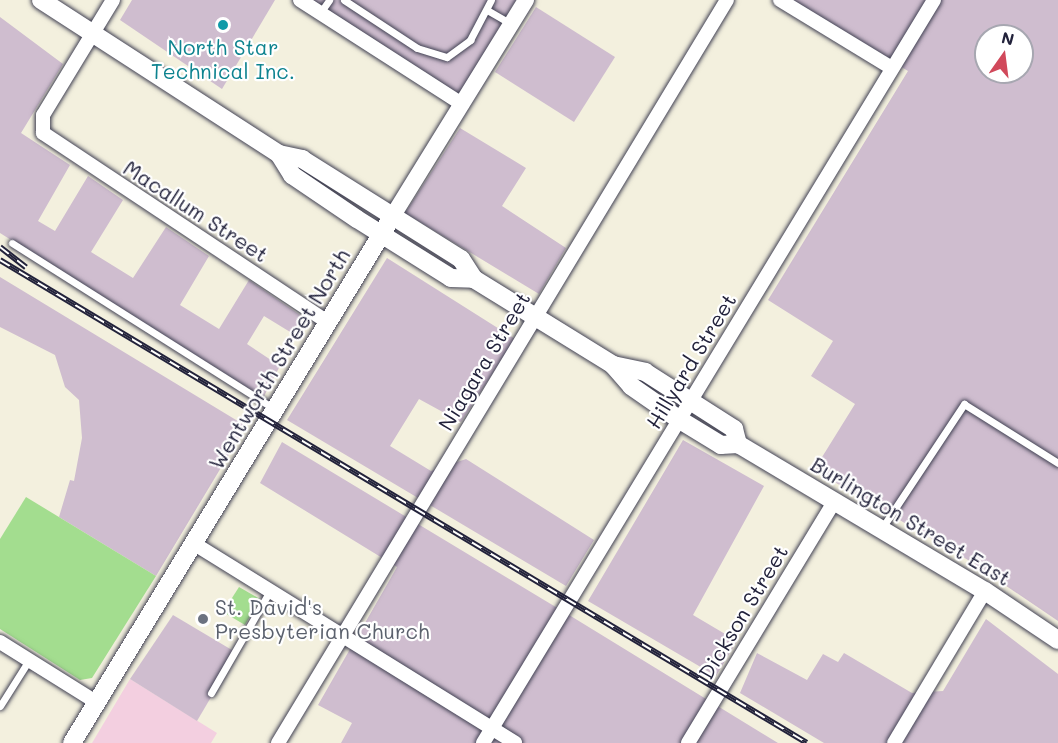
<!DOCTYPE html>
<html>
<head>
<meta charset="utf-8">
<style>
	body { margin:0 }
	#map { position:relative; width:1058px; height:743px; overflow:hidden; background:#f3f0de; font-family:Mali,sans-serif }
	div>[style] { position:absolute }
	.built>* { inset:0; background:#f3cfe0 }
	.industrial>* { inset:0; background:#cfbdcf }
	.green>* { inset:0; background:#a3dd8f }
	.roads { filter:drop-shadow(0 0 2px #414153) drop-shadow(0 0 2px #414153) }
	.service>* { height:7px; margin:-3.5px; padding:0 3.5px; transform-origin:3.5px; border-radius:3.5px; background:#fff }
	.minor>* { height:14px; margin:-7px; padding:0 7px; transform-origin:7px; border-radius:7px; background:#fff }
	.tertiary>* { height:16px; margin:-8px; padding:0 8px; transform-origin:8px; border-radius:8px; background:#fff }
	.secondary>* { height:18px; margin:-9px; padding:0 9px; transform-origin:9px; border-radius:9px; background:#fff }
	.rail>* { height:6px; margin-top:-3px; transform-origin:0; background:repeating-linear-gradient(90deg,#fff 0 11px,#22223b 0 22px); box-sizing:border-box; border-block:2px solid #22223b }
	.dots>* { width:16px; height:16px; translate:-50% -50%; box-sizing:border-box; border:3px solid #fff; border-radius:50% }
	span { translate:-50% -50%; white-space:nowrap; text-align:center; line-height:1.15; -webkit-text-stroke:4.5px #fff; paint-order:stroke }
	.culture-label { font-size:21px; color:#0d838f }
	.street-label { font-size:21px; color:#22223b }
	.worship-label { font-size:21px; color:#5b616d }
	.left { translate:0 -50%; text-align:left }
	.north { position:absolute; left:974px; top:24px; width:60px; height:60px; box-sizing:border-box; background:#fff; border:2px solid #a7a7b1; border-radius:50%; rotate:14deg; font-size:16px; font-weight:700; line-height:24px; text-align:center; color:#22223b }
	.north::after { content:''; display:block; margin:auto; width:21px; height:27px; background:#d1495b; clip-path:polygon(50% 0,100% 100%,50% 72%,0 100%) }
</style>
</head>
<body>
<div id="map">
	<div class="built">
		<div style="clip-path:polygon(130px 679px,217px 733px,211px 743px,92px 743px)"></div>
	</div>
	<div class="industrial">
		<div style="clip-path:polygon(132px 0,275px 0,222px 89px,120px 20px)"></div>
		<div style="clip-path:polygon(313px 0,516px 0,459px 94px)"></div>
		<div style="clip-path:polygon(evenodd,792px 0,1058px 0,1058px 621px,968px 560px,814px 470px,855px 404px,811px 376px,833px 341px,768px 300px,908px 71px,792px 0,986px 36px,1022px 36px,1022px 72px,986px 72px,986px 36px)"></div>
		<div style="clip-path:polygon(536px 7px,615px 57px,574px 122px,495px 72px)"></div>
		<div style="clip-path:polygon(0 17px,63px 64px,21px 133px,70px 165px,38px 221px,55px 231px,88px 176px,123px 200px,91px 252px,133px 278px,166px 227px,209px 256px,180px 305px,219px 329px,249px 280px,303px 317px,307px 324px,300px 338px,264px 316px,247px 344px,280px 366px,263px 398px,0 233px)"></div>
		<div style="clip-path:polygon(460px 128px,526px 168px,502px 206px,566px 248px,539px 294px,405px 213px)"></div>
		<div style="clip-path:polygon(387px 258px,515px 339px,461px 422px,419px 399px,390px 446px,431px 471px,466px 459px,594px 540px,566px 586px,287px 420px)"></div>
		<div style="clip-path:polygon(0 277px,246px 426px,156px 576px,59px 517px,70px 480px,74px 481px,82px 438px,79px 400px,65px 387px,55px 355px,0 327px)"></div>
		<div style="clip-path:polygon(683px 440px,764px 486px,693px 615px,737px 641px,716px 676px,588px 601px)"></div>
		<div style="clip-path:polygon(282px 442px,574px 618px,778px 743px,341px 743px,352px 723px,318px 705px,397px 567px,260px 483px)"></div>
		<div style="clip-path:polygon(173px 615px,237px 653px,197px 721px,130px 679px)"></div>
		<div style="clip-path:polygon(986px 619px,1058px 674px,1058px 743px,824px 743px,740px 693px,757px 653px,807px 680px,823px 654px,838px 662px,844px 653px,912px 693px,943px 691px)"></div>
	</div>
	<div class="green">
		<div style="clip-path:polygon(26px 497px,156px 576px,92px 678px,80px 680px,0 629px,0 539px)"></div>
		<div style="clip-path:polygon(239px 587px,260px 599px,245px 625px,223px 612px)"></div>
	</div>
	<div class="roads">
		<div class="service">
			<div style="left:344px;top:0;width:87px;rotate:33.3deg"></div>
			<div style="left:417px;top:48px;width:31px;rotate:17deg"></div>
			<div style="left:447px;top:57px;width:29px;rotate:-36deg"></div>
			<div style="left:470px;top:40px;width:45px;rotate:-62.3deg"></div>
			<div style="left:487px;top:10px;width:28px;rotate:30deg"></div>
			<div style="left:320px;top:13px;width:16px;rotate:-55deg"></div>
			<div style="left:12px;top:243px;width:309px;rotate:32.3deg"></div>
			<div style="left:882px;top:528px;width:149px;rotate:-56.5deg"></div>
			<div style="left:964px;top:404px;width:111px;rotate:32.1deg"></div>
			<div style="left:211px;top:693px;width:118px;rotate:-60deg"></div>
			<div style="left:0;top:706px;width:54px;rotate:-57.8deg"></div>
		</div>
		<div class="minor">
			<div style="left:113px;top:0;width:135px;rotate:121.3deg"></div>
			<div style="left:43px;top:115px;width:18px;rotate:90deg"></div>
			<div style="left:43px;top:133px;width:342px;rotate:33.6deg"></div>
			<div style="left:300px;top:0;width:193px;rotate:32.7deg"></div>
			<div style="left:780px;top:0;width:131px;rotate:31.3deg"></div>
			<div style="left:193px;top:543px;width:379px;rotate:31.8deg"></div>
			<div style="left:0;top:642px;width:113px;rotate:32deg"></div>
			<div style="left:278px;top:743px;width:868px;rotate:-58.86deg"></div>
			<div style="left:483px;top:743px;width:869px;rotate:-58.74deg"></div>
			<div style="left:688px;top:743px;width:282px;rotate:-58.8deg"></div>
			<div style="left:894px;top:743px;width:177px;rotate:-59.1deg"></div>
		</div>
		<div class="tertiary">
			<div style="left:392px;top:217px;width:255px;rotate:-58.3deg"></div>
		</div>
		<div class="secondary">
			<div style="left:41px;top:0;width:283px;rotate:32.9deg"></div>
			<div style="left:279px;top:154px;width:24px;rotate:12deg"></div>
			<div style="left:302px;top:159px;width:188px;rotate:32.2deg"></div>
			<div style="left:461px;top:259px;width:24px;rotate:57deg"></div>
			<div style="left:474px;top:279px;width:163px;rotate:31.7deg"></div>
			<div style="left:613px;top:365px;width:28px;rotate:49deg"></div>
			<div style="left:631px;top:386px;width:60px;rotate:34.8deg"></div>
			<div style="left:680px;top:420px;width:48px;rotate:31.4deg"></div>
			<div style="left:721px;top:445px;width:17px;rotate:-3deg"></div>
			<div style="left:738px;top:444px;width:287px;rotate:30.8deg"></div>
			<div style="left:985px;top:591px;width:88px;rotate:33.9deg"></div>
			<div style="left:279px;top:154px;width:25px;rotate:58deg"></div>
			<div style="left:292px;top:175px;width:78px;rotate:34.1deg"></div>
			<div style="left:357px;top:219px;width:111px;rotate:32.1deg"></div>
			<div style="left:451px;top:278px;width:23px;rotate:2deg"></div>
			<div style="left:613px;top:365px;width:33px;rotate:12deg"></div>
			<div style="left:645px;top:372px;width:106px;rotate:32.6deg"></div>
			<div style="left:734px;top:429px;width:16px;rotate:75deg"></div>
			<div style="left:72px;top:743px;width:616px;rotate:-58.69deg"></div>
		</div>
	</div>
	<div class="rail">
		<div style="left:0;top:247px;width:33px;rotate:38deg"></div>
		<div style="left:0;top:260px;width:940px;rotate:30.9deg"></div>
	</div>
	<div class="dots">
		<div style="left:223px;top:25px;background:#0f9aa8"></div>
		<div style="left:203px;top:619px;background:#6b7280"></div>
	</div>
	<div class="culture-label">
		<span style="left:223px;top:59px">North Star<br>Technical Inc.</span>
	</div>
	<div class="street-label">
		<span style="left:196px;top:211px;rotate:33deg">Macallum Street</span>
		<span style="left:279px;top:359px;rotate:-59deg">Wentworth Street North</span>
		<span style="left:484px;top:361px;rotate:-59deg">Niagara Street</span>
		<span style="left:691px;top:361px;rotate:-59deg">Hillyard Street</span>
		<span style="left:911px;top:521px;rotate:31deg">Burlington Street East</span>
		<span style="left:743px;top:612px;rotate:-59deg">Dickson Street</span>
	</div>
	<div class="worship-label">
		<span class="left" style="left:215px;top:619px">St. David's<br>Presbyterian Church</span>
	</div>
	<div class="north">N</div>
</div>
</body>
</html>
